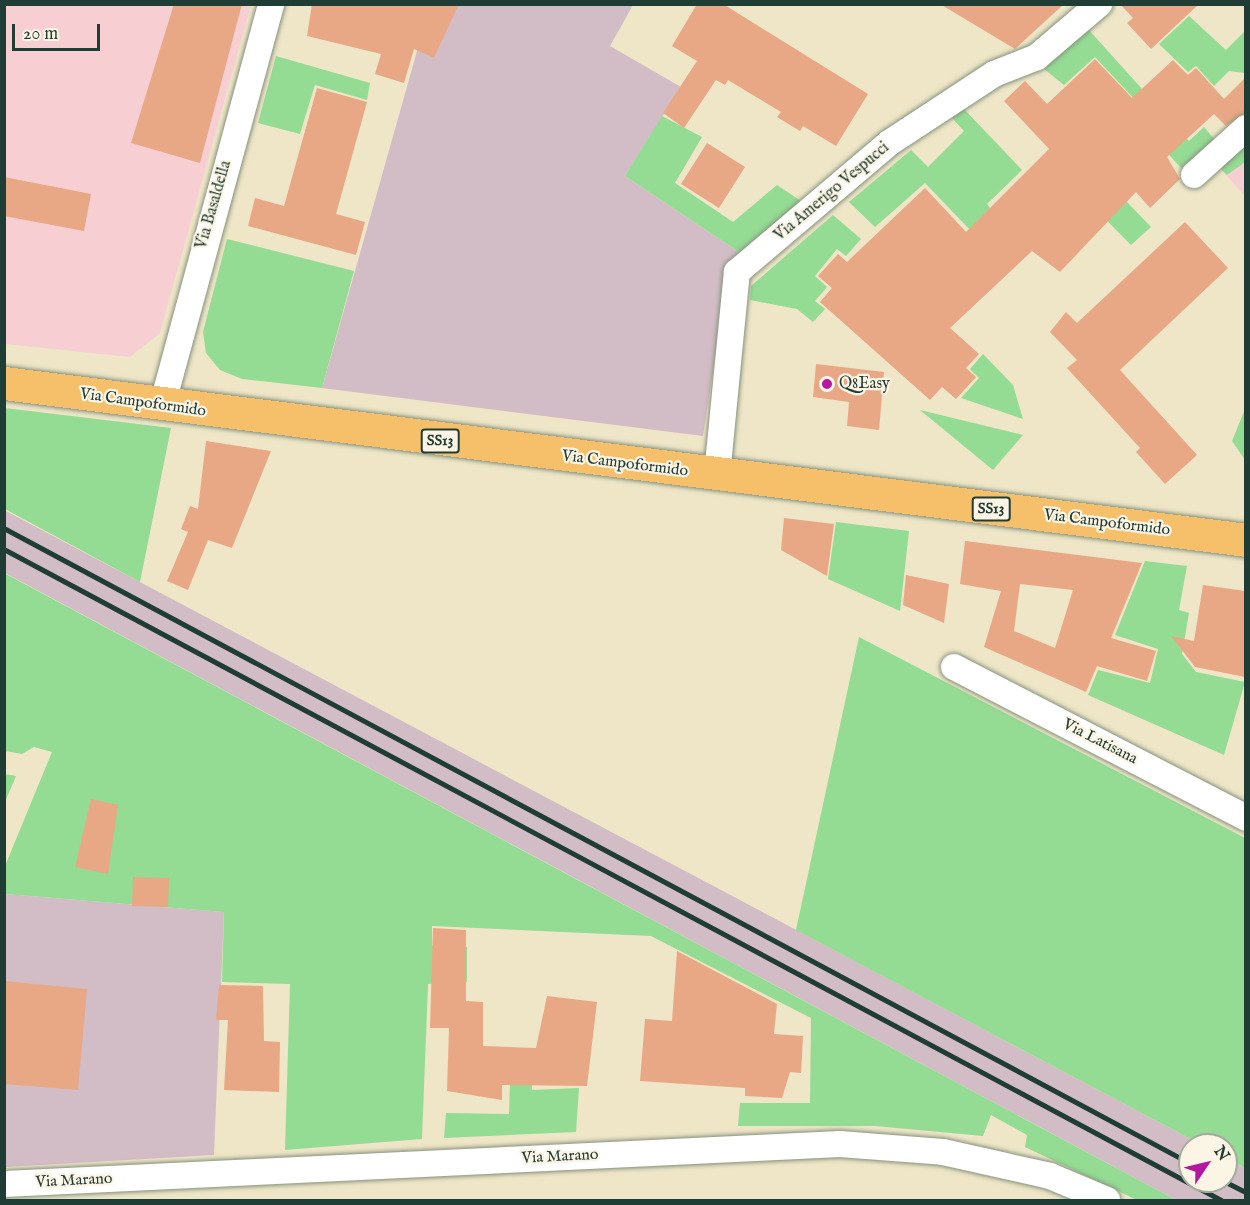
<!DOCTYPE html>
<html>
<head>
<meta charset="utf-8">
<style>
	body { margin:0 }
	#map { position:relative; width:1250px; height:1205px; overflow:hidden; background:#eee6c7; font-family:"IM FELL English",serif }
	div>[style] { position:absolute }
	.built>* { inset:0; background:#f7cfd2 }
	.industrial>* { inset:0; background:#d2bdc6 }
	.green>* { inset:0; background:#94db94 }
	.building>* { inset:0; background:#e8a885 }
	.roads { filter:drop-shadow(0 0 2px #86927e) drop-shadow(0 0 2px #86927e) }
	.street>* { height:26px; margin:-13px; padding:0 13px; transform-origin:13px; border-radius:13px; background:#fff }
	.primary>* { height:33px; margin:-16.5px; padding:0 16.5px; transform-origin:16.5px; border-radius:16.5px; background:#f6c06b }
	.rail>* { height:4.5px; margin:-2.25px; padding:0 2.25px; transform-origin:2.25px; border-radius:2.25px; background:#1f3d34 }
	.dots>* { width:16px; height:16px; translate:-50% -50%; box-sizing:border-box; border:3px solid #fcf5e5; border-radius:50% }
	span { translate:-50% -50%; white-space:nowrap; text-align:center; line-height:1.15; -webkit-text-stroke:4.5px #fcf5e5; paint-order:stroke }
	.shield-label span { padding:2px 4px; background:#fcf5e5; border:2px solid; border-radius:4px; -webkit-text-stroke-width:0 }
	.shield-label { font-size:15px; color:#1f3d34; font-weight:700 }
	.street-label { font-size:16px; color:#1f3d34 }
	.poi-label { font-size:16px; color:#1f3d34 }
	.left { translate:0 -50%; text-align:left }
	.frame { position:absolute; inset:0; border:6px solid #1f3d34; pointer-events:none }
	.north { position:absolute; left:1178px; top:1133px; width:60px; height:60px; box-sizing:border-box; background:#fcf5e5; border:2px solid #a4ab9e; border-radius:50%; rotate:55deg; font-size:16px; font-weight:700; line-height:24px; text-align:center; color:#1f3d34 }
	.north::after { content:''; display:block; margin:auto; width:21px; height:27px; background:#b5179e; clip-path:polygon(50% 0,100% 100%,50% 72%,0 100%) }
	.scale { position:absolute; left:12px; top:24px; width:88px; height:27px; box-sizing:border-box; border:3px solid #1f3d34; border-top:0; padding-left:8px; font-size:18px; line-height:21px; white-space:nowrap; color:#1f3d34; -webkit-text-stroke:4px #fcf5e5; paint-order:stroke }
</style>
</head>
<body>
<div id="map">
	<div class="built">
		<div style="clip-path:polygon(5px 5px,251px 5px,160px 333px,130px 357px,5px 344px)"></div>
		<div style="clip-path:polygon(1245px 138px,1245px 196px,1217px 165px)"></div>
	</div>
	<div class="industrial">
		<div style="clip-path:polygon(430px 5px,633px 5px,610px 46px,681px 87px,625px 176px,742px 254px,729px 266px,703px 436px,322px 388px)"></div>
		<div style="clip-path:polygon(4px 510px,1202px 1145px,1190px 1145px,1190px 1181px,1226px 1181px,1226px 1158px,1245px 1168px,1245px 1200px,1176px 1200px,5px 573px)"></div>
		<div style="clip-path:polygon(5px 894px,224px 912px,214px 1155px,5px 1167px)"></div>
	</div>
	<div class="green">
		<div style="clip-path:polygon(1189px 16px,1226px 50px,1245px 31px,1245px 73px,1229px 71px,1214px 86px,1196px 66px,1188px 72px,1159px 44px)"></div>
		<div style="clip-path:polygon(1088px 29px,1189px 141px,1204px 127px,1215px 140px,1183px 170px,1149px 133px,1103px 177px,1151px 227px,1131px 245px,1068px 181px,1138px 103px,1095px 57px,1064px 85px,1044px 69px)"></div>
		<div style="clip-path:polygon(276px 56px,370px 83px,367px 100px,315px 85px,300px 134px,258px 123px)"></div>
		<div style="clip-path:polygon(964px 109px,1022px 170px,987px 204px,993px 212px,973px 233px,925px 183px,875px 227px,849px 202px,911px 150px,928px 167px,964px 131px,952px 118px)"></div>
		<div style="clip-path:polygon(662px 116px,702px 137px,675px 183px,733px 222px,777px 185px,801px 201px,742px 254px,625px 176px)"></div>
		<div style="clip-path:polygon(1245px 138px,1245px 162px,1227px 175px,1217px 165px)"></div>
		<div style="clip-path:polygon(833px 215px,861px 239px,846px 256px,837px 249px,815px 276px,827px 287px,815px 301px,825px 309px,813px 322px,797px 309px,750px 300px,751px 286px)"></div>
		<div style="clip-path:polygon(227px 239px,354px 271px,322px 388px,242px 379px,220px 370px,206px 353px,203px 332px)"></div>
		<div style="clip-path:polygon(983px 354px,1013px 385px,1023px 419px,961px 398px,979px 378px,970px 369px)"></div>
		<div style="clip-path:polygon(5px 408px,171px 428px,140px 582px,5px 509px)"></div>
		<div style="clip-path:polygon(1245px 409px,1245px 460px,1232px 441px)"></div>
		<div style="clip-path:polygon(920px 410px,1023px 435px,993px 470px)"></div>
		<div style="clip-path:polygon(836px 522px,909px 531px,900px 611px,828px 579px)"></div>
		<div style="clip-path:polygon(1145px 561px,1187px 566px,1179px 610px,1189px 613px,1182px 654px,1196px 672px,1245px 682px,1224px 755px,1088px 695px,1098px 670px,1150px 683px,1158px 649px,1115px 635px)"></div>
		<div style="clip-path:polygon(4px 573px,1176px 1200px,1137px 1200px,1025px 1147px,1027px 1135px,991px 1115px,983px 1136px,875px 1126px,738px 1126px,740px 1103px,810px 1103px,811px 1018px,651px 936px,432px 926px,432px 946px,467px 947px,467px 982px,428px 984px,422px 1139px,285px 1150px,290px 984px,222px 982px,224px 912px,5px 894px,5px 866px,52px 752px,34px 747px,22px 754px,5px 751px)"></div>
		<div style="clip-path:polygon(859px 637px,1245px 838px,1245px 1168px,1226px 1158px,1226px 1145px,1202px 1145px,796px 930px)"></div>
		<div style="clip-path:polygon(5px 774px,16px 776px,5px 802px,4px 774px)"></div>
		<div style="clip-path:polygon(511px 1051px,532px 1051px,532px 1090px,579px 1088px,576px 1132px,444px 1138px,446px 1113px,509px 1114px)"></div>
	</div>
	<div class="building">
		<div style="clip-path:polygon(174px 4px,242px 4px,200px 163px,131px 143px)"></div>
		<div style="clip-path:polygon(312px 4px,459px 4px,434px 58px,414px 49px,404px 83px,375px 74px,381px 54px,307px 36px)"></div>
		<div style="clip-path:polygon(697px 4px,723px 4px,868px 94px,836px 146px,803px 126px,800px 131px,777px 117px,781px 112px,728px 80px,725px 85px,716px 80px,684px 128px,663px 113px,697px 61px,672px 46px)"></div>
		<div style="clip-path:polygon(940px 4px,1064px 4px,1015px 49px)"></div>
		<div style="clip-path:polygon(1120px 4px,1199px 4px,1151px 49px,1127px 23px,1133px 18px)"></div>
		<div style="clip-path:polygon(1095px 59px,1132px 98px,1173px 60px,1188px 75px,1196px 68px,1224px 99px,1245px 78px,1245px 113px,1226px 126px,1214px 114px,1167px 157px,1180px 179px,1150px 208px,1136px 192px,1060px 272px,1032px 251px,950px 328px,979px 354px,966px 368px,976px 377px,956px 399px,942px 387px,930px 400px,820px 302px,832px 288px,818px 276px,838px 254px,847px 262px,925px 188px,966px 232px,1049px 149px,1004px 101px,1025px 81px,1047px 104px)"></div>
		<div style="clip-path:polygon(317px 88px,367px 102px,336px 214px,365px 222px,356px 255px,248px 226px,255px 198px,284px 206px)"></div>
		<div style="clip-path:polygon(707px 143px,745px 167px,719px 208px,681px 184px)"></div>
		<div style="clip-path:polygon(4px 177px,91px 194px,84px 231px,4px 216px)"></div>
		<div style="clip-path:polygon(1185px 222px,1228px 268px,1120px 370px,1197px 455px,1165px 484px,1136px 452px,1140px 448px,1067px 368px,1077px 360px,1050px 332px,1066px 312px,1077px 323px)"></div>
		<div style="clip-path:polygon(816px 364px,884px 372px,879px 430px,847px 426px,849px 402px,813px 397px)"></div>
		<div style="clip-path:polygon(206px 441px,271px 451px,232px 548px,208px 540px,188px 590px,167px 581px,188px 532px,181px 529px,190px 506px,198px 509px)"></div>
		<div style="clip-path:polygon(784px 518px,834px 524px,827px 576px,781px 550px)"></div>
		<div style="clip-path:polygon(evenodd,965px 541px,1142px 563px,1111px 638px,1156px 651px,1147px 681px,1097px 666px,1086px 692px,984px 647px,1001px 591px,960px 584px,965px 541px,1020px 584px,1073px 590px,1055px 648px,1014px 631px,1020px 584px)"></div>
		<div style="clip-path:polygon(906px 575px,949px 584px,944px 623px,903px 605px)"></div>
		<div style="clip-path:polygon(1203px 585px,1245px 591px,1245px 677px,1195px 667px,1171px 636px,1194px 641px)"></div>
		<div style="clip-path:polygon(91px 799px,118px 805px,108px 874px,75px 867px)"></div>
		<div style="clip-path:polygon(133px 877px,169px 878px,168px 907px,132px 906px)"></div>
		<div style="clip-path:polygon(433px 928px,466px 930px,466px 1001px,483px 1002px,483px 1046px,536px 1048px,547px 996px,597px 1002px,587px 1086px,502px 1085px,502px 1100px,447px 1091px,449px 1028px,430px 1028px)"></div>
		<div style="clip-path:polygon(677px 951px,777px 1004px,774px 1034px,803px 1036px,801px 1073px,790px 1072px,782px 1098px,745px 1096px,745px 1088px,640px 1081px,645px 1019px,672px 1021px)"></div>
		<div style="clip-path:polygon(4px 981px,87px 989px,78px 1090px,4px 1084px)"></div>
		<div style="clip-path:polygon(219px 985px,263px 986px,264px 1041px,280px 1042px,279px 1092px,224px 1090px,228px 1020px,216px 1020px)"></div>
	</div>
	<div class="roads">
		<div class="street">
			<div style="left:1194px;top:175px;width:70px;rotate:-42.1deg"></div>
			<div style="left:162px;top:406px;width:417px;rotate:-74.8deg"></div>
			<div style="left:717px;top:475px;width:204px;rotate:-84.4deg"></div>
			<div style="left:737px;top:272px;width:199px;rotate:-40.3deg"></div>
			<div style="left:889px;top:143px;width:126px;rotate:-33.3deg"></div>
			<div style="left:994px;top:74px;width:46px;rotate:-21.6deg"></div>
			<div style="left:1037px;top:57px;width:82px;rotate:-40.5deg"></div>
			<div style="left:954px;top:667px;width:329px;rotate:27.3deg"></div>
			<div style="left:4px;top:1184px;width:837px;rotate:-2.74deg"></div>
			<div style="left:840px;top:1144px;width:103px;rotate:4.4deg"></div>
			<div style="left:943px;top:1152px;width:110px;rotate:12.6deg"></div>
			<div style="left:1050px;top:1176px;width:62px;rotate:22.8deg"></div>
		</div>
		<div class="primary">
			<div style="left:4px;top:383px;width:1252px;rotate:7.2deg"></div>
		</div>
	</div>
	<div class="rail">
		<div style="left:4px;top:528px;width:1345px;rotate:28.17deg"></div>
		<div style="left:4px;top:549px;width:1380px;rotate:28.14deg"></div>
		<div style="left:1224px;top:1181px;width:25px;rotate:27deg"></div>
	</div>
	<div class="dots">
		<div style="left:827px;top:384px;background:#b5179e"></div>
	</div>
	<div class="shield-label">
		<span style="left:440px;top:441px">SS13</span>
		<span style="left:991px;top:509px">SS13</span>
	</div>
	<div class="street-label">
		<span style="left:832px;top:192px;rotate:-40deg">Via Amerigo Vespucci</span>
		<span style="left:214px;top:205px;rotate:-74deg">Via Basaldella</span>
		<span style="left:143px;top:403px;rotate:8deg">Via Campoformido</span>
		<span style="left:625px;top:464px;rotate:7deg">Via Campoformido</span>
		<span style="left:1107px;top:523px;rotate:7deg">Via Campoformido</span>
		<span style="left:1100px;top:742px;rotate:27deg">Via Latisana</span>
		<span style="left:560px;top:1157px;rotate:-3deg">Via Marano</span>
		<span style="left:74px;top:1181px;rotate:-3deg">Via Marano</span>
	</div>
	<div class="poi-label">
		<span class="left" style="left:839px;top:384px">Q8Easy</span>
	</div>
	<div class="frame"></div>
	<div class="north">N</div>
	<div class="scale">20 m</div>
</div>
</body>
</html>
